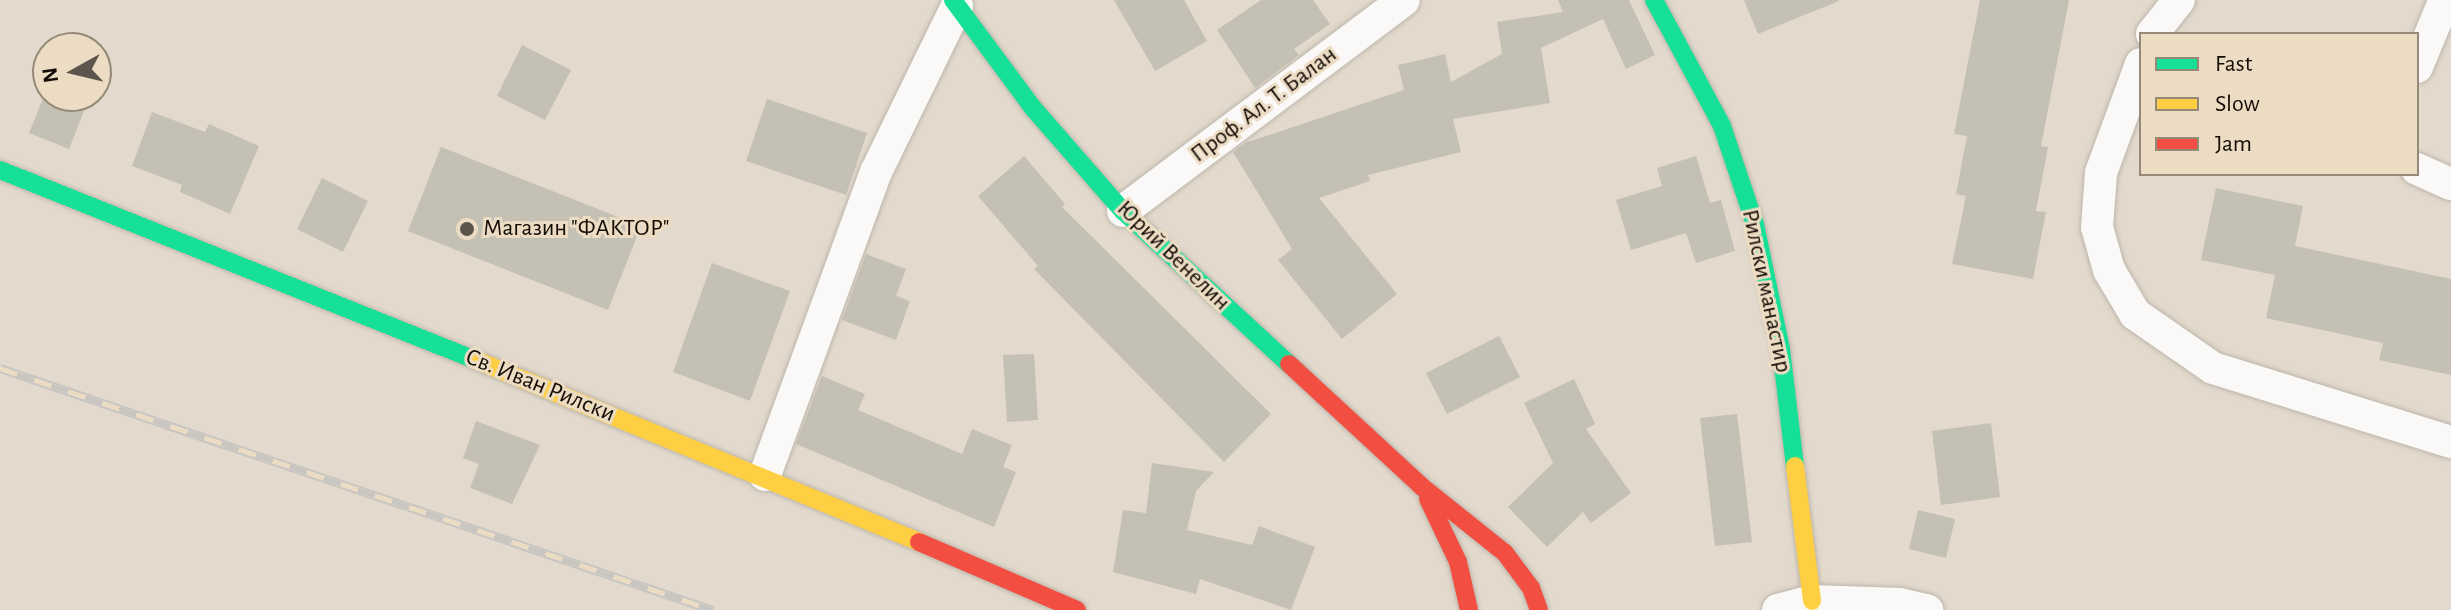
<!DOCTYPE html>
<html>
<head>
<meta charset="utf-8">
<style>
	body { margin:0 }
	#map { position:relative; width:2451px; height:610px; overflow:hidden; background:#e3dacd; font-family:"Alegreya Sans",sans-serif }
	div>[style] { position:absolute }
	.building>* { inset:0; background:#c4c0b4 }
	.roads { filter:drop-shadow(0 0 2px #bdb6ab) drop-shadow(0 0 2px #bdb6ab) }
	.street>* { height:32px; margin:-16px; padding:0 16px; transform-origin:16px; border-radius:16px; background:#fbf9f8 }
	.fast>* { height:18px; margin:-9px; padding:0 9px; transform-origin:9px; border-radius:9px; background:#16e098 }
	.slow>* { height:18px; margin:-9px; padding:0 9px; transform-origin:9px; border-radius:9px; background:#ffcf43 }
	.jam>* { height:18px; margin:-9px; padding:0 9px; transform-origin:9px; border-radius:9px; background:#f24e42 }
	.rail>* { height:9px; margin-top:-4.5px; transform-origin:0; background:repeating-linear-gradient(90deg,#ecdcc4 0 18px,#c9c6c2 0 36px); box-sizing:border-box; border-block:2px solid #c9c6c2 }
	.dots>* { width:22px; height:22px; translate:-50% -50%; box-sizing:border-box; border:4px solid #ecdcc4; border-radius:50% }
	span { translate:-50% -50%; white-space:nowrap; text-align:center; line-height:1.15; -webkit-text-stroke:6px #ecdcc4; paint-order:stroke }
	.street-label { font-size:24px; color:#130d06 }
	.poi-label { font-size:24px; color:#130d06 }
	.left { translate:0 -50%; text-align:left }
	.legend { position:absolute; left:2139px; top:32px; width:280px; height:144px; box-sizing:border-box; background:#ecdcc4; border:2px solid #958978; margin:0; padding:10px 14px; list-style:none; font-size:24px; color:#130d06 }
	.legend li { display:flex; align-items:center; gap:16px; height:40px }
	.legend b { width:40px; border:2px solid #958978 }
	.north { position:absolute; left:32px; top:32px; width:80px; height:80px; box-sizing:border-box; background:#ecdcc4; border:2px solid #958978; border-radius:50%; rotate:262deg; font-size:22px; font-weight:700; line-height:32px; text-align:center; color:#130d06 }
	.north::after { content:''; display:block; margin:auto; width:28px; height:36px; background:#5c554c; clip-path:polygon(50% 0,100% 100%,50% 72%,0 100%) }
</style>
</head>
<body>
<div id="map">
	<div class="building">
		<div style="clip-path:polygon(1114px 0,1184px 0,1207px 41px,1155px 71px)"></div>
		<div style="clip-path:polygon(1261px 0,1313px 0,1330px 24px,1294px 49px,1299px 55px,1255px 88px,1217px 30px)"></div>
		<div style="clip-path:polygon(1558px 0,1629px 0,1655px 55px,1626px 69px,1603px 19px,1541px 48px,1550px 103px,1453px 119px,1461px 152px,1368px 175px,1370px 181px,1319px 198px,1397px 294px,1342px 339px,1278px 260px,1292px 249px,1233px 152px,1245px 143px,1404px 90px,1398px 65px,1445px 54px,1451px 82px,1502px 54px,1497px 22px,1563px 12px)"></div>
		<div style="clip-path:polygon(1744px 0,1838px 0,1839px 1px,1758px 34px)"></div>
		<div style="clip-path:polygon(1980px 0,2069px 0,2041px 146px,2048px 147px,2036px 211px,2046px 212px,2033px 279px,1952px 264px,1966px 196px,1956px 194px,1967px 136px,1954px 134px)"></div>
		<div style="clip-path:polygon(522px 45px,571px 70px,545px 120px,497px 96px)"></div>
		<div style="clip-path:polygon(44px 96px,90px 96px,69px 149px,29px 133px)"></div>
		<div style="clip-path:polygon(767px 99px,867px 133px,846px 195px,746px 161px)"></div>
		<div style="clip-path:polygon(152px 112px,205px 132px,209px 124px,259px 146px,230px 214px,180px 192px,182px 185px,132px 166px)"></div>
		<div style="clip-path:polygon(441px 147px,641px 226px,608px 310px,408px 231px)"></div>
		<div style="clip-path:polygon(1024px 156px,1065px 204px,1062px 207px,1271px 414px,1224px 462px,1034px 269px,1038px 266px,978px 196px)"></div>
		<div style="clip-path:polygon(1696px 156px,1710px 203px,1721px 200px,1735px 251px,1696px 263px,1686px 233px,1631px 250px,1616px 200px,1662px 186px,1657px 168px)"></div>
		<div style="clip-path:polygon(322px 178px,368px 201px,343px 252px,297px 229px)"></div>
		<div style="clip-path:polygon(2216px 188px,2303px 206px,2295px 246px,2451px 279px,2451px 375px,2379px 360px,2383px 343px,2266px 318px,2275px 275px,2201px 260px)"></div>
		<div style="clip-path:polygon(866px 254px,906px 269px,896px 296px,910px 301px,896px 340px,842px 320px)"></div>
		<div style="clip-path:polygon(712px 263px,790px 291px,750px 401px,673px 372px)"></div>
		<div style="clip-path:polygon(1499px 336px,1520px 377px,1447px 414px,1426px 373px)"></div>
		<div style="clip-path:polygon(1034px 354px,1038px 420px,1007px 422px,1003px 355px)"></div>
		<div style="clip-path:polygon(822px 376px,865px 394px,858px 410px,962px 454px,972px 429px,1012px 445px,1003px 467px,1016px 472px,994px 527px,796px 444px)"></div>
		<div style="clip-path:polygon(1574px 379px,1595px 424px,1586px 429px,1631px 493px,1591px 523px,1583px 512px,1547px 547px,1508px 507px,1553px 463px,1524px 403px)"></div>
		<div style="clip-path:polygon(1737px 414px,1752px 542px,1715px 546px,1700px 418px)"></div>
		<div style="clip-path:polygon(476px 421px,540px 445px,512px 504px,470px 488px,479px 464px,463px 458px)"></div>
		<div style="clip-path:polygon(1991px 423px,2000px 497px,1941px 505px,1932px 431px)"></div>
		<div style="clip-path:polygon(1152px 463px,1214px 472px,1196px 491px,1187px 530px,1252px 545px,1259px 526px,1315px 547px,1291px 610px,1200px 579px,1196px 594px,1113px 572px,1123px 510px,1146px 513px)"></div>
		<div style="clip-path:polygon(1918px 510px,1955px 519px,1946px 558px,1909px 549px)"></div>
	</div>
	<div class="roads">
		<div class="street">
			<div style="left:2152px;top:34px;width:43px;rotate:-51.5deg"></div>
			<div style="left:2141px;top:64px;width:116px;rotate:110.2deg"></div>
			<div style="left:2101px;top:173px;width:54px;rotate:94.2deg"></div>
			<div style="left:2097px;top:227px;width:45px;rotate:74.4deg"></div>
			<div style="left:2109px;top:270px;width:51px;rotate:59.4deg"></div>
			<div style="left:2135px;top:314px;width:95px;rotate:34.7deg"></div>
			<div style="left:2213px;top:368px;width:249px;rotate:17.3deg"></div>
			<div style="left:2417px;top:67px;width:68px;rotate:-67.6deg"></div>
			<div style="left:2417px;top:169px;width:37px;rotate:24deg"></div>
			<div style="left:1123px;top:211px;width:351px;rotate:-36.9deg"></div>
			<div style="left:765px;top:475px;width:323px;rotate:-69.9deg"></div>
			<div style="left:876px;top:172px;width:185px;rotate:-64deg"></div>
			<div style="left:1778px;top:610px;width:35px;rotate:-15deg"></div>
			<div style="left:1812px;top:601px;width:88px;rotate:2deg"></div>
			<div style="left:1900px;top:604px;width:28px;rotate:13deg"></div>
		</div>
		<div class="fast">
			<div style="left:953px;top:0;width:134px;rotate:53.5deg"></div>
			<div style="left:1033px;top:108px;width:137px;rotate:48.9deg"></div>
			<div style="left:1123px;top:211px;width:226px;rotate:42.7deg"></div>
			<div style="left:1654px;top:0;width:143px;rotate:61.6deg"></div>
			<div style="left:1722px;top:126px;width:103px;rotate:71.4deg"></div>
			<div style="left:1755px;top:224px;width:128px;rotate:78.3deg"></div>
			<div style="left:1781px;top:349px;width:118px;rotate:83.2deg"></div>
			<div style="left:0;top:170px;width:515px;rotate:21.78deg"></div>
		</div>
		<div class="slow">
			<div style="left:478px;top:361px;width:477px;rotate:22.3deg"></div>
			<div style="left:1795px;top:466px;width:136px;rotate:82.8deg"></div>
		</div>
		<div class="jam">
			<div style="left:1289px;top:364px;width:180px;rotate:42.7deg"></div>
			<div style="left:1421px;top:486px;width:107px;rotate:38.6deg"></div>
			<div style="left:1505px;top:553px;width:44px;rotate:53.4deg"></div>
			<div style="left:1531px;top:588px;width:23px;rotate:70deg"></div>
			<div style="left:1428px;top:499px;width:70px;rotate:64.5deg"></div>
			<div style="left:1458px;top:562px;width:49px;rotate:77.1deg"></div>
			<div style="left:919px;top:542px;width:172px;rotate:23.3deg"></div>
		</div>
	</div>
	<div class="rail">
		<div style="left:0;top:368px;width:753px;rotate:18.75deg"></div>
	</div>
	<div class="dots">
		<div style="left:467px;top:229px;background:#5c554c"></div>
	</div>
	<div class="street-label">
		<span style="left:1264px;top:105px;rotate:-37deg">Проф. Ал. Т. Балан</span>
		<span style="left:1173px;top:256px;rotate:44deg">Юрий Венелин</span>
		<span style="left:1766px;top:291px;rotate:78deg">Рилски манастир</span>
		<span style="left:540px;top:386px;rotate:22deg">Св. Иван Рилски</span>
	</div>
	<div class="poi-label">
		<span class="left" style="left:483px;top:229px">Магазин "ФАКТОР"</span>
	</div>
	<ul class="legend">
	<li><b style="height:10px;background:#16e098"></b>Fast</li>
	<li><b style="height:10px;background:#ffcf43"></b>Slow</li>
	<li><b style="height:10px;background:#f24e42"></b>Jam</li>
	</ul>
	<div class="north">N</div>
</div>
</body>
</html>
